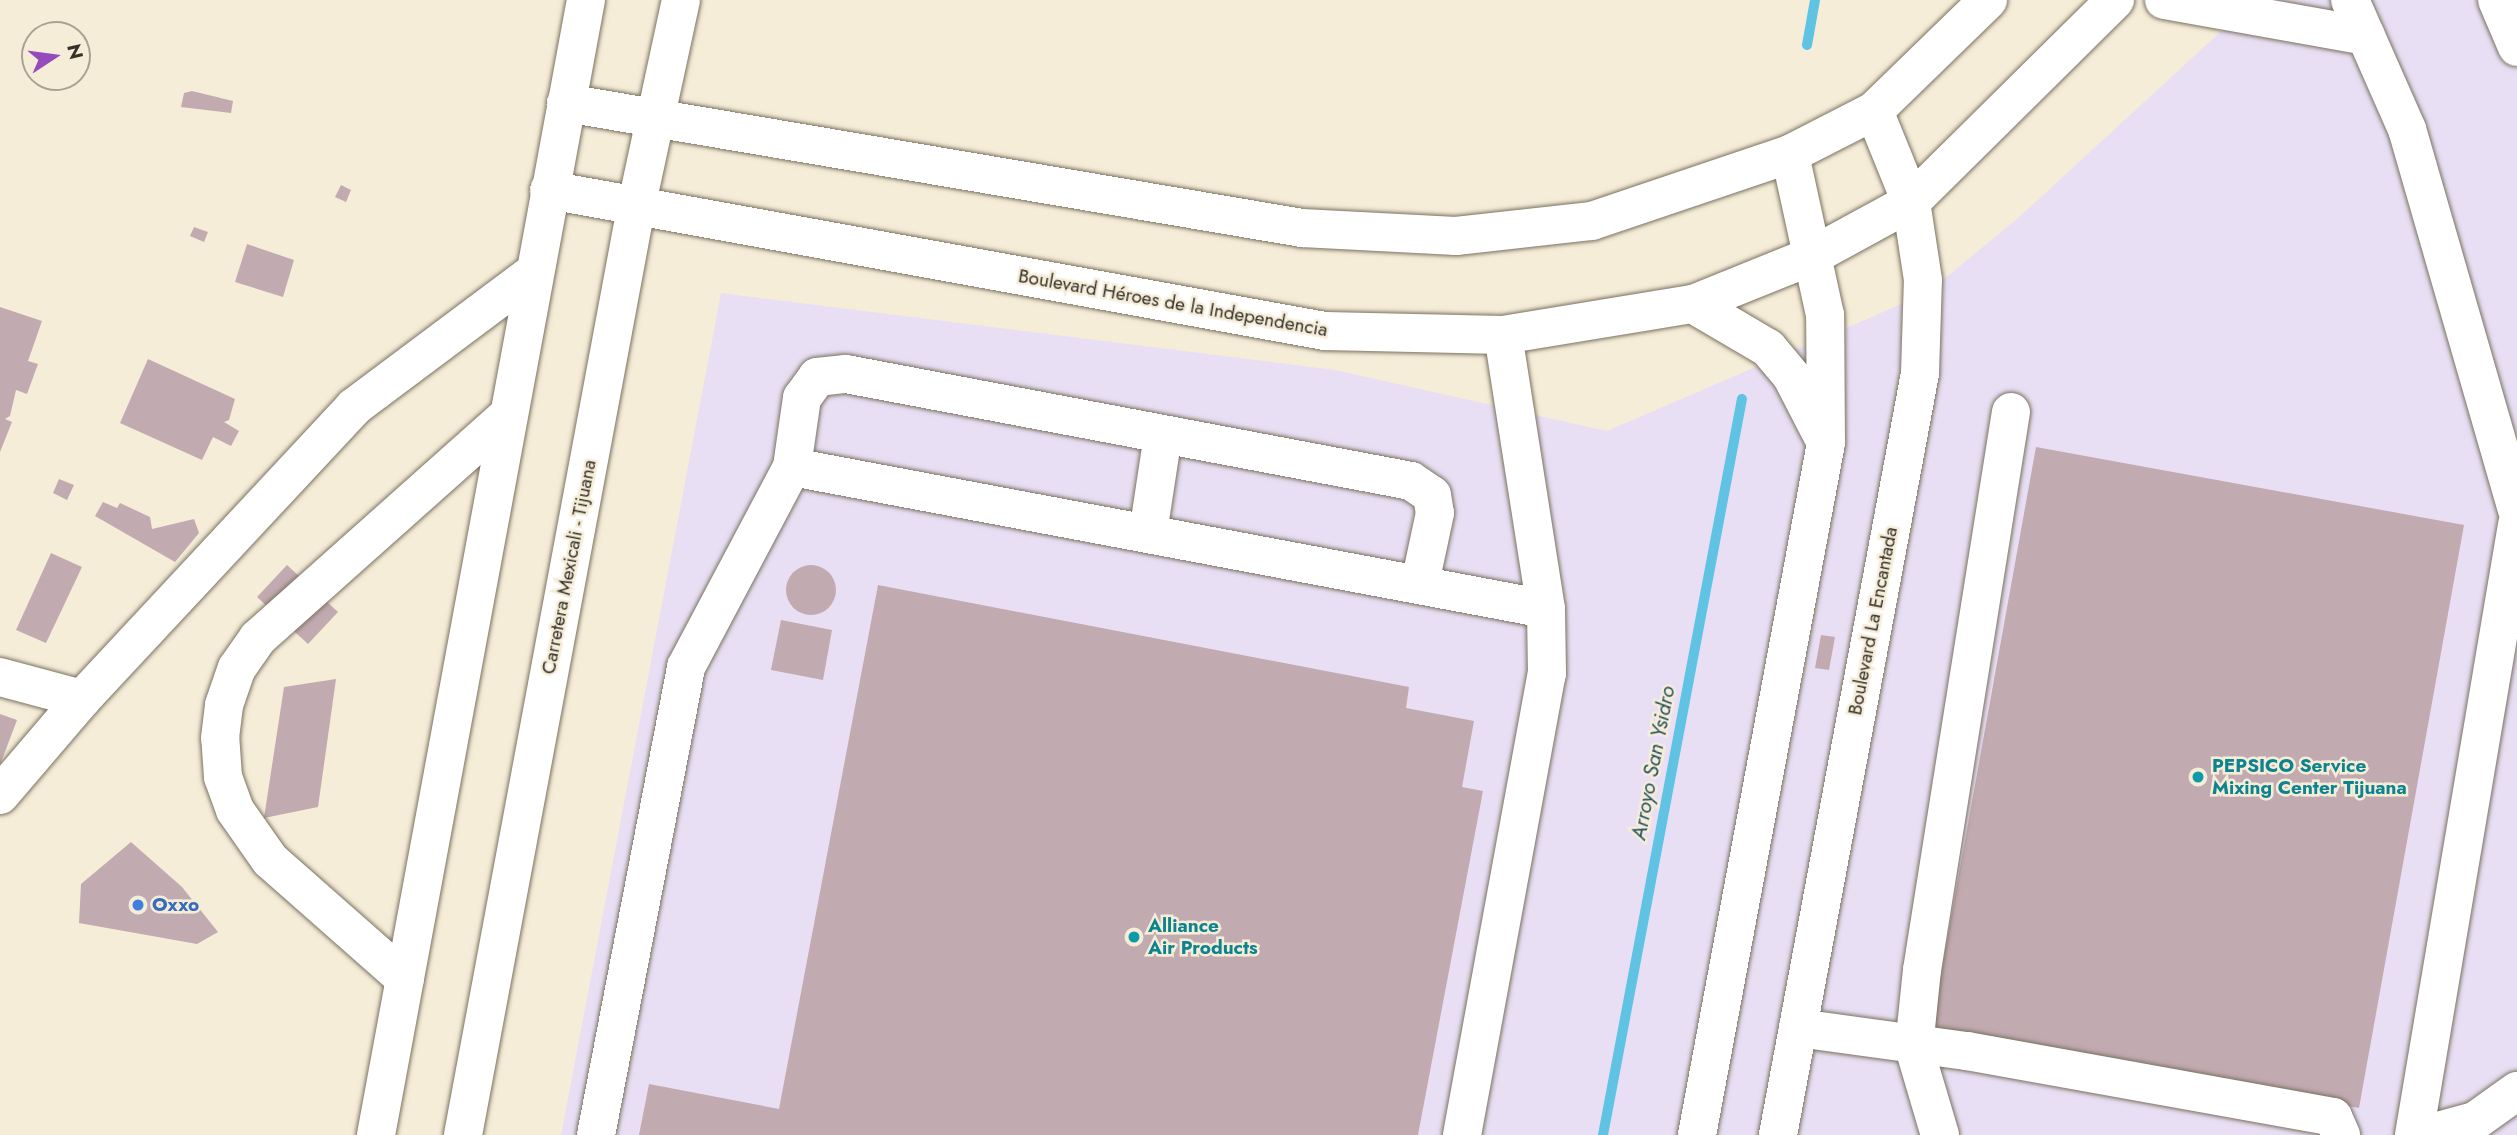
<!DOCTYPE html>
<html>
<head>
<meta charset="utf-8">
<style>
	body { margin:0 }
	#map { position:relative; width:2517px; height:1135px; overflow:hidden; background:#f6edd9; font-family:Jost,sans-serif }
	div>[style] { position:absolute }
	.industrial>* { inset:0; background:#e8dff4 }
	.stream>* { height:10px; margin:-5px; padding:0 5px; transform-origin:5px; border-radius:5px; background:#60c3e4 }
	.building>* { inset:0; background:#c2aab1 }
	.round { border-radius:50% }
	.roads { filter:drop-shadow(0 0 2px #7a7260) drop-shadow(0 0 2px #7a7260) }
	.minor>* { height:38px; margin:-19px; padding:0 19px; transform-origin:19px; border-radius:19px; background:#fff }
	.major>* { height:38px; margin:-19px; padding:0 19px; transform-origin:19px; border-radius:19px; background:#fff }
	.highway>* { height:38px; margin:-19px; padding:0 19px; transform-origin:19px; border-radius:19px; background:#fff }
	.dots>* { width:19px; height:19px; translate:-50% -50%; box-sizing:border-box; border:4px solid #f6edd9; border-radius:50% }
	span { translate:-50% -50%; white-space:nowrap; text-align:center; line-height:1.15; -webkit-text-stroke:5px #f6edd9; paint-order:stroke }
	.street-label { font-size:19px; color:#35322a }
	.culture-label { font-size:19px; color:#0d838f; font-weight:700 }
	.left { translate:0 -50%; text-align:left }
	.shop-label { font-size:19px; color:#366cbe; font-weight:700 }
	.water-label { font-size:21px; color:#25515f; font-style:italic }
	.north { position:absolute; left:21px; top:21px; width:70px; height:70px; box-sizing:border-box; background:#f6edd9; border:2px solid #a9a293; border-radius:50%; rotate:77deg; font-size:19px; font-weight:700; line-height:28px; text-align:center; color:#35322a }
	.north::after { content:''; display:block; margin:auto; width:24px; height:32px; background:#964bbd; clip-path:polygon(50% 0,100% 100%,50% 72%,0 100%) }
</style>
</head>
<body>
<div id="map">
	<div class="industrial">
		<div style="clip-path:polygon(2255px 0,2517px 0,2517px 1135px,561px 1135px,721px 293px,1335px 370px,1607px 431px,1927px 293px,2017px 219px)"></div>
	</div>
	<div class="stream">
		<div style="left:1807px;top:45px;width:46px;rotate:-79.9deg"></div>
		<div style="left:1603px;top:1135px;width:749px;rotate:-79.31deg"></div>
	</div>
	<div class="building">
		<div style="clip-path:polygon(192px 91px,233px 101px,231px 113px,181px 107px,184px 93px)"></div>
		<div style="clip-path:polygon(341px 185px,351px 190px,346px 202px,335px 197px)"></div>
		<div style="clip-path:polygon(194px 227px,208px 232px,204px 242px,190px 236px)"></div>
		<div style="clip-path:polygon(247px 244px,294px 260px,283px 297px,235px 282px)"></div>
		<div style="clip-path:polygon(0 307px,42px 321px,28px 361px,38px 364px,27px 394px,16px 390px,10px 416px,5px 419px,12px 422px,0 452px)"></div>
		<div style="clip-path:polygon(148px 359px,235px 399px,229px 420px,224px 422px,239px 431px,231px 446px,213px 437px,202px 460px,120px 423px)"></div>
		<div style="clip-path:polygon(2036px 447px,2464px 525px,2359px 1108px,1931px 1029px)"></div>
		<div style="clip-path:polygon(59px 479px,74px 485px,67px 500px,53px 493px)"></div>
		<div style="clip-path:polygon(103px 502px,117px 508px,120px 503px,150px 517px,152px 529px,194px 519px,199px 533px,175px 562px,95px 516px)"></div>
		<div style="clip-path:polygon(51px 553px,82px 567px,46px 643px,16px 630px)"></div>
		<div class="round" style="left:786px;top:565px;width:50px;height:50px"></div>
		<div style="clip-path:polygon(287px 565px,338px 612px,308px 644px,257px 597px)"></div>
		<div style="clip-path:polygon(878px 585px,1409px 687px,1406px 708px,1474px 721px,1462px 787px,1483px 791px,1418px 1135px,639px 1135px,649px 1084px,779px 1109px)"></div>
		<div style="clip-path:polygon(781px 620px,832px 630px,823px 680px,771px 670px)"></div>
		<div style="clip-path:polygon(1821px 635px,1835px 637px,1829px 670px,1815px 668px)"></div>
		<div style="clip-path:polygon(336px 679px,318px 807px,264px 818px,284px 687px)"></div>
		<div style="clip-path:polygon(0 714px,17px 720px,0 765px)"></div>
		<div style="clip-path:polygon(131px 842px,182px 887px,218px 932px,197px 944px,79px 923px,81px 884px)"></div>
	</div>
	<div class="roads">
		<div class="minor">
			<div style="left:2164px;top:0;width:205px;rotate:10.1deg"></div>
			<div style="left:2350px;top:0;width:141px;rotate:66.2deg"></div>
			<div style="left:2407px;top:129px;width:396px;rotate:73.9deg"></div>
			<div style="left:2497px;top:0;width:51px;rotate:66.9deg"></div>
			<div style="left:792px;top:467px;width:767px;rotate:10.67deg"></div>
			<div style="left:1148px;top:533px;width:99px;rotate:-81.3deg"></div>
			<div style="left:0;top:677px;width:85px;rotate:15deg"></div>
			<div style="left:0;top:795px;width:126px;rotate:-49.5deg"></div>
			<div style="left:82px;top:699px;width:399px;rotate:-47deg"></div>
			<div style="left:354px;top:407px;width:222px;rotate:-36.8deg"></div>
			<div style="left:405px;top:979px;width:180px;rotate:-138.6deg"></div>
			<div style="left:270px;top:860px;width:61px;rotate:-125deg"></div>
			<div style="left:235px;top:810px;width:35px;rotate:-110deg"></div>
			<div style="left:223px;top:777px;width:39px;rotate:-94deg"></div>
			<div style="left:220px;top:738px;width:33px;rotate:-83deg"></div>
			<div style="left:224px;top:705px;width:39px;rotate:-71deg"></div>
			<div style="left:237px;top:668px;width:37px;rotate:-55deg"></div>
			<div style="left:258px;top:638px;width:334px;rotate:-41.7deg"></div>
			<div style="left:1798px;top:1028px;width:171px;rotate:7.8deg"></div>
			<div style="left:1967px;top:1051px;width:372px;rotate:10.2deg"></div>
			<div style="left:2333px;top:1117px;width:20px;rotate:66deg"></div>
			<div style="left:596px;top:1135px;width:477px;rotate:-79.1deg"></div>
			<div style="left:686px;top:667px;width:226px;rotate:-62.1deg"></div>
			<div style="left:792px;top:467px;width:70px;rotate:-81.8deg"></div>
			<div style="left:802px;top:398px;width:26px;rotate:-54deg"></div>
			<div style="left:817px;top:377px;width:29px;rotate:-6deg"></div>
			<div style="left:846px;top:374px;width:575px;rotate:10.72deg"></div>
			<div style="left:1411px;top:481px;width:25px;rotate:34deg"></div>
			<div style="left:1432px;top:495px;width:18px;rotate:81deg"></div>
			<div style="left:1435px;top:513px;width:72px;rotate:102.1deg"></div>
			<div style="left:1462px;top:1135px;width:469px;rotate:-79.6deg"></div>
			<div style="left:1547px;top:674px;width:65px;rotate:-90.9deg"></div>
			<div style="left:1546px;top:609px;width:277px;rotate:-98.9deg"></div>
			<div style="left:1940px;top:1135px;width:92px;rotate:-106.5deg"></div>
			<div style="left:1914px;top:1047px;width:77px;rotate:-84.1deg"></div>
			<div style="left:1922px;top:970px;width:565px;rotate:-80.94deg"></div>
			<div style="left:2414px;top:1135px;width:619px;rotate:-80.42deg"></div>
			<div style="left:2423px;top:1135px;width:54px;rotate:-15.1deg"></div>
			<div style="left:2475px;top:1121px;width:52px;rotate:-35.5deg"></div>
		</div>
		<div class="major">
			<div style="left:566px;top:103px;width:747px;rotate:9.64deg"></div>
			<div style="left:1302px;top:228px;width:154px;rotate:3deg"></div>
			<div style="left:1456px;top:236px;width:137px;rotate:-6.3deg"></div>
			<div style="left:1592px;top:221px;width:209px;rotate:-18.7deg"></div>
			<div style="left:1790px;top:154px;width:94px;rotate:-27.1deg"></div>
			<div style="left:1874px;top:111px;width:159px;rotate:-44.2deg"></div>
			<div style="left:549px;top:190px;width:789px;rotate:10.3deg"></div>
			<div style="left:1325px;top:331px;width:178px;rotate:1.3deg"></div>
			<div style="left:1503px;top:335px;width:193px;rotate:-9.3deg"></div>
			<div style="left:1693px;top:304px;width:128px;rotate:-22deg"></div>
			<div style="left:1812px;top:256px;width:113px;rotate:-28.6deg"></div>
			<div style="left:1911px;top:202px;width:287px;rotate:-44.7deg"></div>
			<div style="left:1693px;top:304px;width:87px;rotate:30.4deg"></div>
			<div style="left:1768px;top:348px;width:38px;rotate:50deg"></div>
			<div style="left:1792px;top:377px;width:65px;rotate:62.7deg"></div>
			<div style="left:1697px;top:1135px;width:704px;rotate:-79.44deg"></div>
			<div style="left:1826px;top:443px;width:128px;rotate:-90.4deg"></div>
			<div style="left:1825px;top:315px;width:165px;rotate:-102.3deg"></div>
			<div style="left:1778px;top:1135px;width:775px;rotate:-79.44deg"></div>
			<div style="left:1920px;top:373px;width:93px;rotate:-88.2deg"></div>
			<div style="left:1923px;top:280px;width:79px;rotate:-98.7deg"></div>
			<div style="left:1911px;top:202px;width:98px;rotate:-112.1deg"></div>
		</div>
		<div class="highway">
			<div style="left:376px;top:1135px;width:1154px;rotate:-79.52deg"></div>
			<div style="left:463px;top:1135px;width:943px;rotate:-79.43deg"></div>
			<div style="left:636px;top:208px;width:213px;rotate:-77.8deg"></div>
		</div>
	</div>
	<div class="dots">
		<div style="left:2198px;top:777px;background:#0f9aa8"></div>
		<div style="left:138px;top:905px;background:#3f7fe0"></div>
		<div style="left:1134px;top:937px;background:#0f9aa8"></div>
	</div>
	<div class="street-label">
		<span style="left:1173px;top:303px;rotate:10deg">Boulevard Héroes de la Independencia</span>
		<span style="left:569px;top:567px;rotate:-79deg">Carretera Mexicali - Tijuana</span>
		<span style="left:1873px;top:621px;rotate:-79deg">Boulevard La Encantada</span>
	</div>
	<div class="culture-label">
		<span class="left" style="left:2212px;top:777px">PEPSICO Service<br>Mixing Center Tijuana</span>
		<span class="left" style="left:1148px;top:937px">Alliance<br>Air Products</span>
	</div>
	<div class="shop-label">
		<span class="left" style="left:152px;top:905px">Oxxo</span>
	</div>
	<div class="water-label">
		<span style="left:1653px;top:763px;rotate:-79deg">Arroyo San Ysidro</span>
	</div>
	<div class="north">N</div>
</div>
</body>
</html>
